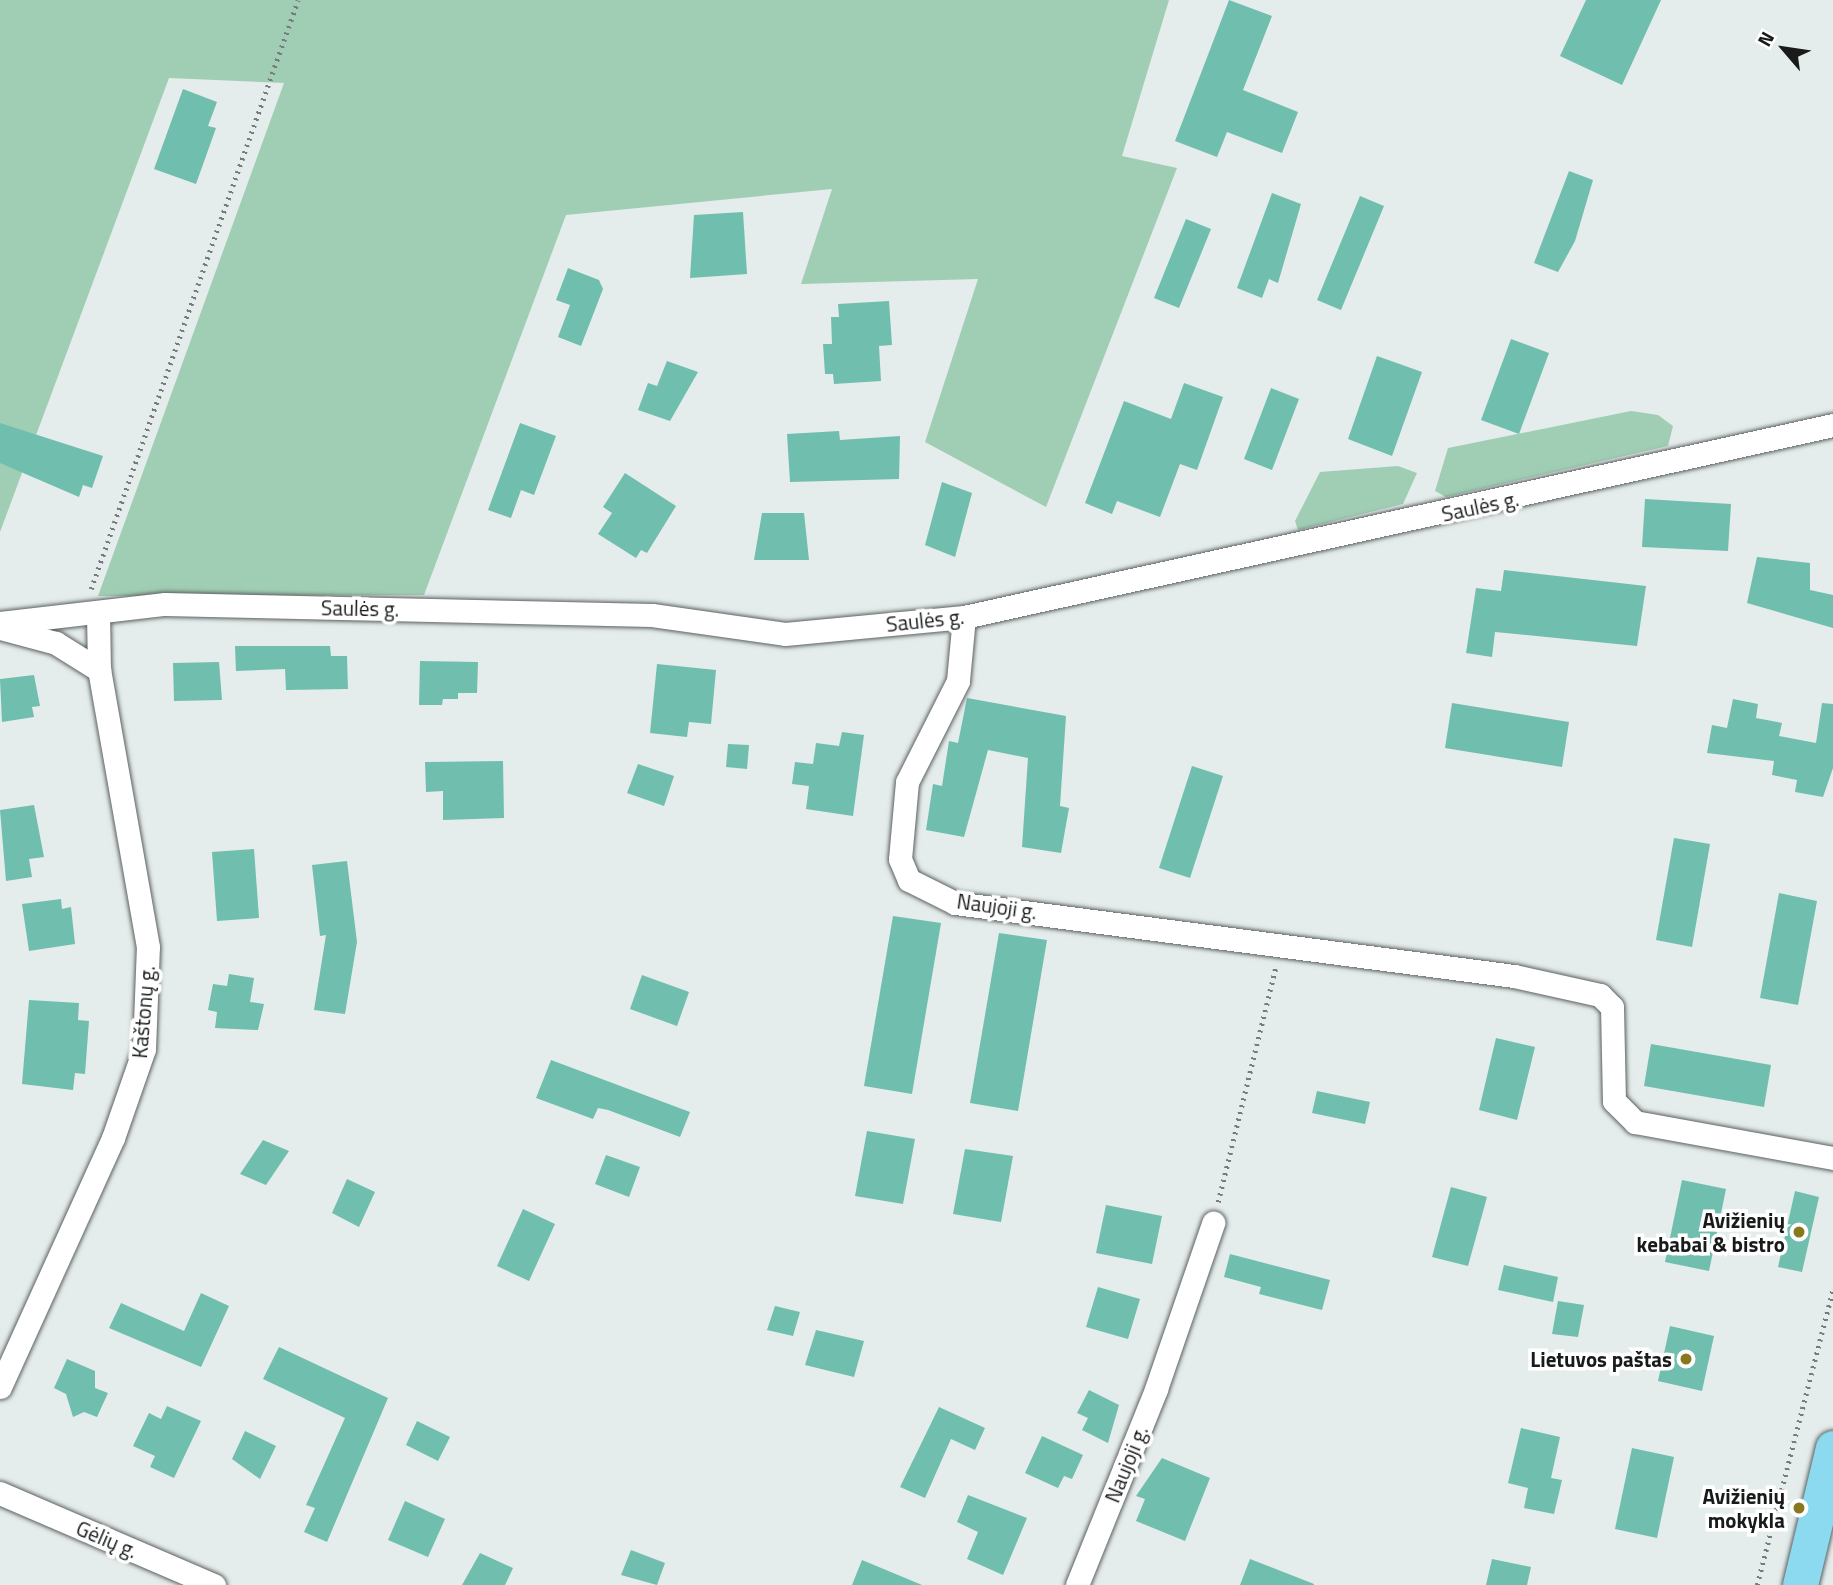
<!DOCTYPE html>
<html>
<head>
<meta charset="utf-8">
<style>
	body { margin:0 }
	#map { position:relative; width:1833px; height:1585px; overflow:hidden; background:#e5ecec; font-family:"Titillium Web",sans-serif }
	div>[style] { position:absolute }
	.green>* { inset:0; background:#a0ceb4 }
	.building>* { inset:0; background:#70beae }
	.path>* { height:4.5px; margin-top:-2.25px; transform-origin:0; background:repeating-linear-gradient(90deg,#777b7b 0 2px,transparent 0 7px) }
	.roads { filter:drop-shadow(0 0 2px #5c6162) drop-shadow(0 0 2px #5c6162) }
	.minor>* { height:23px; margin:-11.5px; padding:0 11.5px; transform-origin:11.5px; border-radius:11.5px; background:#fff }
	.primary>* { height:35px; margin:-17.5px; padding:0 17.5px; transform-origin:17.5px; border-radius:17.5px; background:#8bdaf0 }
	.dots>* { width:19px; height:19px; translate:-50% -50%; box-sizing:border-box; border:4px solid #fff; border-radius:50% }
	span { translate:-50% -50%; white-space:nowrap; text-align:center; line-height:1.15; -webkit-text-stroke:7px #fff; paint-order:stroke }
	.street-label { font-size:21px; color:#191b1b }
	.poi-label { font-size:21px; color:#191b1b; font-weight:700 }
	.right { translate:-100% -50%; text-align:right }
	.north { position:absolute; left:1749px; top:14px; width:70px; height:70px; -webkit-text-stroke:5px #fff; paint-order:stroke; rotate:299deg; font-size:19px; font-weight:700; line-height:28px; text-align:center; color:#191b1b }
	.north::after { content:''; display:block; margin:auto; width:24px; height:32px; background:#191b1b; clip-path:polygon(50% 0,100% 100%,50% 72%,0 100%) }
</style>
</head>
<body>
<div id="map">
	<div class="green">
		<div style="clip-path:polygon(0 0,1169px 0,1122px 156px,1177px 168px,1046px 507px,925px 442px,978px 279px,801px 284px,832px 189px,566px 215px,424px 595px,98px 596px,284px 83px,169px 78px,0 532px)"></div>
		<div style="clip-path:polygon(1631px 411px,1658px 415px,1673px 426px,1668px 446px,1446px 497px,1435px 491px,1448px 448px)"></div>
		<div style="clip-path:polygon(1398px 466px,1417px 473px,1403px 504px,1298px 530px,1295px 521px,1320px 472px)"></div>
	</div>
	<div class="building">
		<div style="clip-path:polygon(1229px 0,1272px 16px,1243px 90px,1298px 112px,1282px 153px,1227px 132px,1217px 157px,1175px 141px)"></div>
		<div style="clip-path:polygon(1586px 0,1661px 0,1622px 85px,1560px 56px)"></div>
		<div style="clip-path:polygon(183px 89px,217px 102px,208px 126px,216px 128px,196px 184px,154px 169px)"></div>
		<div style="clip-path:polygon(1569px 171px,1593px 180px,1575px 241px,1558px 272px,1534px 263px)"></div>
		<div style="clip-path:polygon(1272px 193px,1301px 204px,1278px 283px,1269px 279px,1262px 298px,1237px 288px)"></div>
		<div style="clip-path:polygon(1360px 196px,1384px 206px,1341px 310px,1317px 300px)"></div>
		<div style="clip-path:polygon(743px 212px,747px 274px,690px 278px,694px 215px)"></div>
		<div style="clip-path:polygon(1186px 219px,1211px 229px,1179px 308px,1154px 298px)"></div>
		<div style="clip-path:polygon(568px 268px,599px 280px,603px 289px,581px 346px,558px 337px,570px 305px,556px 300px)"></div>
		<div style="clip-path:polygon(889px 301px,892px 345px,879px 346px,881px 381px,834px 384px,833px 374px,825px 374px,823px 344px,832px 344px,831px 317px,839px 317px,838px 304px)"></div>
		<div style="clip-path:polygon(1511px 339px,1549px 353px,1519px 434px,1481px 420px)"></div>
		<div style="clip-path:polygon(1377px 356px,1422px 372px,1392px 456px,1348px 439px)"></div>
		<div style="clip-path:polygon(667px 361px,698px 372px,670px 421px,638px 410px,648px 383px,657px 386px)"></div>
		<div style="clip-path:polygon(1184px 383px,1223px 397px,1197px 470px,1180px 464px,1160px 517px,1117px 501px,1112px 514px,1085px 503px,1124px 401px,1171px 419px)"></div>
		<div style="clip-path:polygon(1271px 388px,1299px 399px,1272px 470px,1244px 459px)"></div>
		<div style="clip-path:polygon(0 423px,103px 456px,92px 488px,83px 485px,79px 497px,0 463px)"></div>
		<div style="clip-path:polygon(520px 423px,556px 436px,534px 495px,521px 490px,511px 518px,488px 510px)"></div>
		<div style="clip-path:polygon(839px 431px,840px 440px,900px 436px,899px 479px,790px 482px,787px 434px)"></div>
		<div style="clip-path:polygon(625px 473px,676px 506px,647px 553px,641px 550px,636px 558px,598px 534px,612px 513px,603px 507px)"></div>
		<div style="clip-path:polygon(942px 482px,972px 493px,955px 557px,925px 545px)"></div>
		<div style="clip-path:polygon(1645px 499px,1731px 504px,1728px 551px,1642px 547px)"></div>
		<div style="clip-path:polygon(762px 513px,804px 513px,809px 560px,754px 560px)"></div>
		<div style="clip-path:polygon(1757px 557px,1810px 563px,1810px 590px,1833px 595px,1833px 628px,1747px 603px)"></div>
		<div style="clip-path:polygon(1504px 570px,1646px 586px,1637px 646px,1495px 632px,1492px 657px,1466px 653px,1476px 588px,1501px 591px)"></div>
		<div style="clip-path:polygon(235px 646px,330px 646px,331px 656px,347px 656px,348px 689px,286px 690px,285px 669px,236px 671px)"></div>
		<div style="clip-path:polygon(420px 661px,478px 662px,477px 693px,458px 693px,458px 699px,443px 699px,442px 705px,419px 705px)"></div>
		<div style="clip-path:polygon(219px 662px,222px 700px,174px 701px,173px 663px)"></div>
		<div style="clip-path:polygon(657px 664px,716px 670px,711px 724px,689px 722px,687px 737px,650px 733px)"></div>
		<div style="clip-path:polygon(34px 675px,40px 706px,32px 707px,34px 717px,2px 722px,0 679px)"></div>
		<div style="clip-path:polygon(967px 698px,1066px 716px,1060px 806px,1069px 808px,1061px 853px,1022px 847px,1028px 758px,988px 750px,964px 837px,926px 830px,933px 784px,942px 786px,949px 741px,958px 743px)"></div>
		<div style="clip-path:polygon(1733px 699px,1758px 704px,1756px 718px,1782px 723px,1779px 736px,1816px 743px,1822px 703px,1833px 704px,1833px 768px,1823px 797px,1795px 792px,1797px 780px,1772px 775px,1774px 761px,1707px 753px,1712px 725px,1727px 728px)"></div>
		<div style="clip-path:polygon(1452px 703px,1569px 722px,1562px 767px,1445px 748px)"></div>
		<div style="clip-path:polygon(842px 732px,864px 735px,853px 816px,806px 809px,809px 786px,792px 784px,795px 762px,813px 764px,816px 743px,839px 746px)"></div>
		<div style="clip-path:polygon(728px 744px,749px 745px,747px 769px,726px 767px)"></div>
		<div style="clip-path:polygon(503px 761px,504px 818px,443px 820px,443px 791px,426px 792px,425px 762px)"></div>
		<div style="clip-path:polygon(638px 764px,674px 776px,664px 806px,627px 793px)"></div>
		<div style="clip-path:polygon(1192px 766px,1223px 776px,1190px 878px,1159px 868px)"></div>
		<div style="clip-path:polygon(34px 805px,44px 857px,29px 859px,32px 877px,6px 881px,0 810px)"></div>
		<div style="clip-path:polygon(1674px 838px,1710px 844px,1692px 947px,1656px 940px)"></div>
		<div style="clip-path:polygon(254px 849px,259px 918px,217px 921px,212px 852px)"></div>
		<div style="clip-path:polygon(347px 861px,357px 942px,345px 1014px,314px 1010px,326px 935px,320px 936px,312px 865px)"></div>
		<div style="clip-path:polygon(1779px 893px,1817px 901px,1798px 1005px,1760px 998px)"></div>
		<div style="clip-path:polygon(61px 899px,62px 909px,71px 907px,75px 944px,29px 951px,22px 904px)"></div>
		<div style="clip-path:polygon(893px 916px,941px 923px,912px 1094px,864px 1086px)"></div>
		<div style="clip-path:polygon(999px 933px,1047px 940px,1018px 1111px,970px 1103px)"></div>
		<div style="clip-path:polygon(229px 974px,254px 978px,250px 1002px,264px 1004px,258px 1030px,215px 1028px,217px 1012px,208px 1010px,213px 984px,227px 986px)"></div>
		<div style="clip-path:polygon(642px 975px,689px 992px,677px 1026px,630px 1009px)"></div>
		<div style="clip-path:polygon(29px 1000px,79px 1003px,78px 1020px,89px 1021px,85px 1074px,75px 1073px,73px 1090px,22px 1084px)"></div>
		<div style="clip-path:polygon(1496px 1038px,1535px 1047px,1517px 1120px,1479px 1110px)"></div>
		<div style="clip-path:polygon(1651px 1044px,1771px 1065px,1764px 1107px,1644px 1086px)"></div>
		<div style="clip-path:polygon(551px 1060px,690px 1112px,680px 1137px,608px 1110px,598px 1108px,593px 1119px,536px 1098px)"></div>
		<div style="clip-path:polygon(1317px 1091px,1370px 1102px,1365px 1124px,1312px 1113px)"></div>
		<div style="clip-path:polygon(867px 1131px,915px 1139px,903px 1204px,855px 1196px)"></div>
		<div style="clip-path:polygon(263px 1140px,289px 1151px,266px 1185px,240px 1174px)"></div>
		<div style="clip-path:polygon(965px 1149px,1013px 1156px,1001px 1222px,953px 1214px)"></div>
		<div style="clip-path:polygon(606px 1155px,640px 1167px,629px 1197px,595px 1184px)"></div>
		<div style="clip-path:polygon(347px 1179px,375px 1192px,359px 1227px,332px 1213px)"></div>
		<div style="clip-path:polygon(1682px 1180px,1726px 1189px,1709px 1271px,1665px 1262px)"></div>
		<div style="clip-path:polygon(1451px 1187px,1487px 1197px,1468px 1266px,1432px 1257px)"></div>
		<div style="clip-path:polygon(1795px 1191px,1819px 1197px,1802px 1272px,1778px 1267px)"></div>
		<div style="clip-path:polygon(1106px 1205px,1162px 1216px,1152px 1264px,1096px 1253px)"></div>
		<div style="clip-path:polygon(523px 1209px,555px 1224px,529px 1281px,497px 1266px)"></div>
		<div style="clip-path:polygon(1230px 1254px,1330px 1280px,1322px 1310px,1259px 1294px,1261px 1287px,1224px 1277px)"></div>
		<div style="clip-path:polygon(1504px 1265px,1558px 1277px,1553px 1302px,1498px 1290px)"></div>
		<div style="clip-path:polygon(1098px 1287px,1140px 1299px,1128px 1339px,1086px 1327px)"></div>
		<div style="clip-path:polygon(201px 1293px,229px 1306px,201px 1367px,109px 1328px,121px 1303px,184px 1331px)"></div>
		<div style="clip-path:polygon(1558px 1301px,1584px 1305px,1578px 1337px,1552px 1334px)"></div>
		<div style="clip-path:polygon(775px 1306px,800px 1312px,793px 1336px,767px 1330px)"></div>
		<div style="clip-path:polygon(1670px 1326px,1714px 1336px,1702px 1391px,1658px 1381px)"></div>
		<div style="clip-path:polygon(816px 1330px,864px 1341px,854px 1377px,805px 1365px)"></div>
		<div style="clip-path:polygon(279px 1347px,388px 1398px,327px 1542px,304px 1532px,315px 1508px,306px 1505px,345px 1418px,263px 1379px)"></div>
		<div style="clip-path:polygon(67px 1359px,95px 1371px,95px 1388px,108px 1393px,97px 1417px,84px 1412px,73px 1417px,66px 1394px,54px 1388px)"></div>
		<div style="clip-path:polygon(1089px 1390px,1119px 1405px,1108px 1443px,1082px 1430px,1088px 1418px,1077px 1413px)"></div>
		<div style="clip-path:polygon(167px 1406px,201px 1421px,174px 1478px,150px 1467px,155px 1456px,133px 1446px,149px 1413px,161px 1419px)"></div>
		<div style="clip-path:polygon(939px 1407px,985px 1428px,975px 1450px,951px 1439px,925px 1498px,900px 1487px)"></div>
		<div style="clip-path:polygon(417px 1421px,450px 1437px,438px 1461px,406px 1445px)"></div>
		<div style="clip-path:polygon(1521px 1428px,1560px 1437px,1551px 1478px,1562px 1480px,1554px 1514px,1524px 1508px,1528px 1488px,1508px 1483px)"></div>
		<div style="clip-path:polygon(245px 1431px,276px 1446px,260px 1479px,232px 1459px)"></div>
		<div style="clip-path:polygon(1042px 1436px,1083px 1455px,1072px 1479px,1064px 1476px,1058px 1488px,1025px 1473px)"></div>
		<div style="clip-path:polygon(1632px 1448px,1674px 1457px,1657px 1538px,1615px 1529px)"></div>
		<div style="clip-path:polygon(1162px 1458px,1210px 1478px,1185px 1541px,1136px 1521px,1145px 1499px,1136px 1496px)"></div>
		<div style="clip-path:polygon(968px 1495px,1027px 1518px,1003px 1575px,967px 1559px,978px 1532px,957px 1522px)"></div>
		<div style="clip-path:polygon(405px 1501px,445px 1519px,428px 1557px,388px 1540px)"></div>
		<div style="clip-path:polygon(631px 1550px,665px 1563px,657px 1585px,621px 1575px)"></div>
		<div style="clip-path:polygon(480px 1553px,513px 1568px,505px 1585px,462px 1585px)"></div>
		<div style="clip-path:polygon(1250px 1559px,1314px 1584px,1314px 1585px,1240px 1585px)"></div>
		<div style="clip-path:polygon(1492px 1559px,1531px 1567px,1527px 1585px,1486px 1585px)"></div>
		<div style="clip-path:polygon(862px 1560px,922px 1585px,852px 1585px)"></div>
	</div>
	<div class="path">
		<div style="left:91px;top:589px;width:624px;rotate:-70.64deg"></div>
		<div style="left:1218px;top:1202px;width:243px;rotate:-76.2deg"></div>
		<div style="left:1757px;top:1585px;width:307px;rotate:-75.6deg"></div>
	</div>
	<div class="roads">
		<div class="minor">
			<div style="left:964px;top:617px;width:64px;rotate:95.4deg"></div>
			<div style="left:958px;top:681px;width:113px;rotate:116.8deg"></div>
			<div style="left:907px;top:782px;width:77px;rotate:95.2deg"></div>
			<div style="left:900px;top:859px;width:23px;rotate:67deg"></div>
			<div style="left:909px;top:880px;width:51px;rotate:26.6deg"></div>
			<div style="left:955px;top:903px;width:564px;rotate:7.44deg"></div>
			<div style="left:1514px;top:976px;width:88px;rotate:12.5deg"></div>
			<div style="left:1600px;top:995px;width:17px;rotate:45deg"></div>
			<div style="left:1612px;top:1007px;width:94px;rotate:88.8deg"></div>
			<div style="left:1614px;top:1101px;width:30px;rotate:45deg"></div>
			<div style="left:1635px;top:1122px;width:201px;rotate:10.3deg"></div>
			<div style="left:0;top:623px;width:166px;rotate:-6.6deg"></div>
			<div style="left:165px;top:604px;width:487px;rotate:1.3deg"></div>
			<div style="left:652px;top:615px;width:134px;rotate:8.1deg"></div>
			<div style="left:785px;top:634px;width:180px;rotate:-5.4deg"></div>
			<div style="left:964px;top:617px;width:890px;rotate:-12.46deg"></div>
			<div style="left:0;top:628px;width:58px;rotate:15deg"></div>
			<div style="left:56px;top:643px;width:51px;rotate:32.1deg"></div>
			<div style="left:0;top:1387px;width:273px;rotate:-65.6deg"></div>
			<div style="left:113px;top:1138px;width:94px;rotate:-70.8deg"></div>
			<div style="left:144px;top:1049px;width:102px;rotate:-87.8deg"></div>
			<div style="left:148px;top:947px;width:281px;rotate:-100deg"></div>
			<div style="left:99px;top:670px;width:56px;rotate:-91deg"></div>
			<div style="left:0;top:1493px;width:233px;rotate:23.3deg"></div>
			<div style="left:1077px;top:1585px;width:211px;rotate:-68deg"></div>
			<div style="left:1156px;top:1389px;width:176px;rotate:-71deg"></div>
		</div>
		<div class="primary">
			<div style="left:1800px;top:1585px;width:141px;rotate:-76.5deg"></div>
		</div>
	</div>
	<div class="dots">
		<div style="left:1799px;top:1232px;background:#88791e"></div>
		<div style="left:1686px;top:1359px;background:#88791e"></div>
		<div style="left:1799px;top:1508px;background:#88791e"></div>
	</div>
	<div class="street-label">
		<span style="left:1480px;top:506px;rotate:-12deg">Saulės g.</span>
		<span style="left:360px;top:608px;rotate:1deg">Saulės g.</span>
		<span style="left:925px;top:620px;rotate:-6deg">Saulės g.</span>
		<span style="left:997px;top:906px;rotate:8deg">Naujoji g.</span>
		<span style="left:143px;top:1012px;rotate:-85deg">Kaštonų g.</span>
		<span style="left:1126px;top:1464px;rotate:-68deg">Naujoji g.</span>
		<span style="left:107px;top:1539px;rotate:23deg">Gėlių g.</span>
	</div>
	<div class="poi-label">
		<span class="right" style="left:1785px;top:1232px">Avižienių<br>kebabai &amp; bistro</span>
		<span class="right" style="left:1672px;top:1359px">Lietuvos paštas</span>
		<span class="right" style="left:1785px;top:1508px">Avižienių<br>mokykla</span>
	</div>
	<div class="north">N</div>
</div>
</body>
</html>
